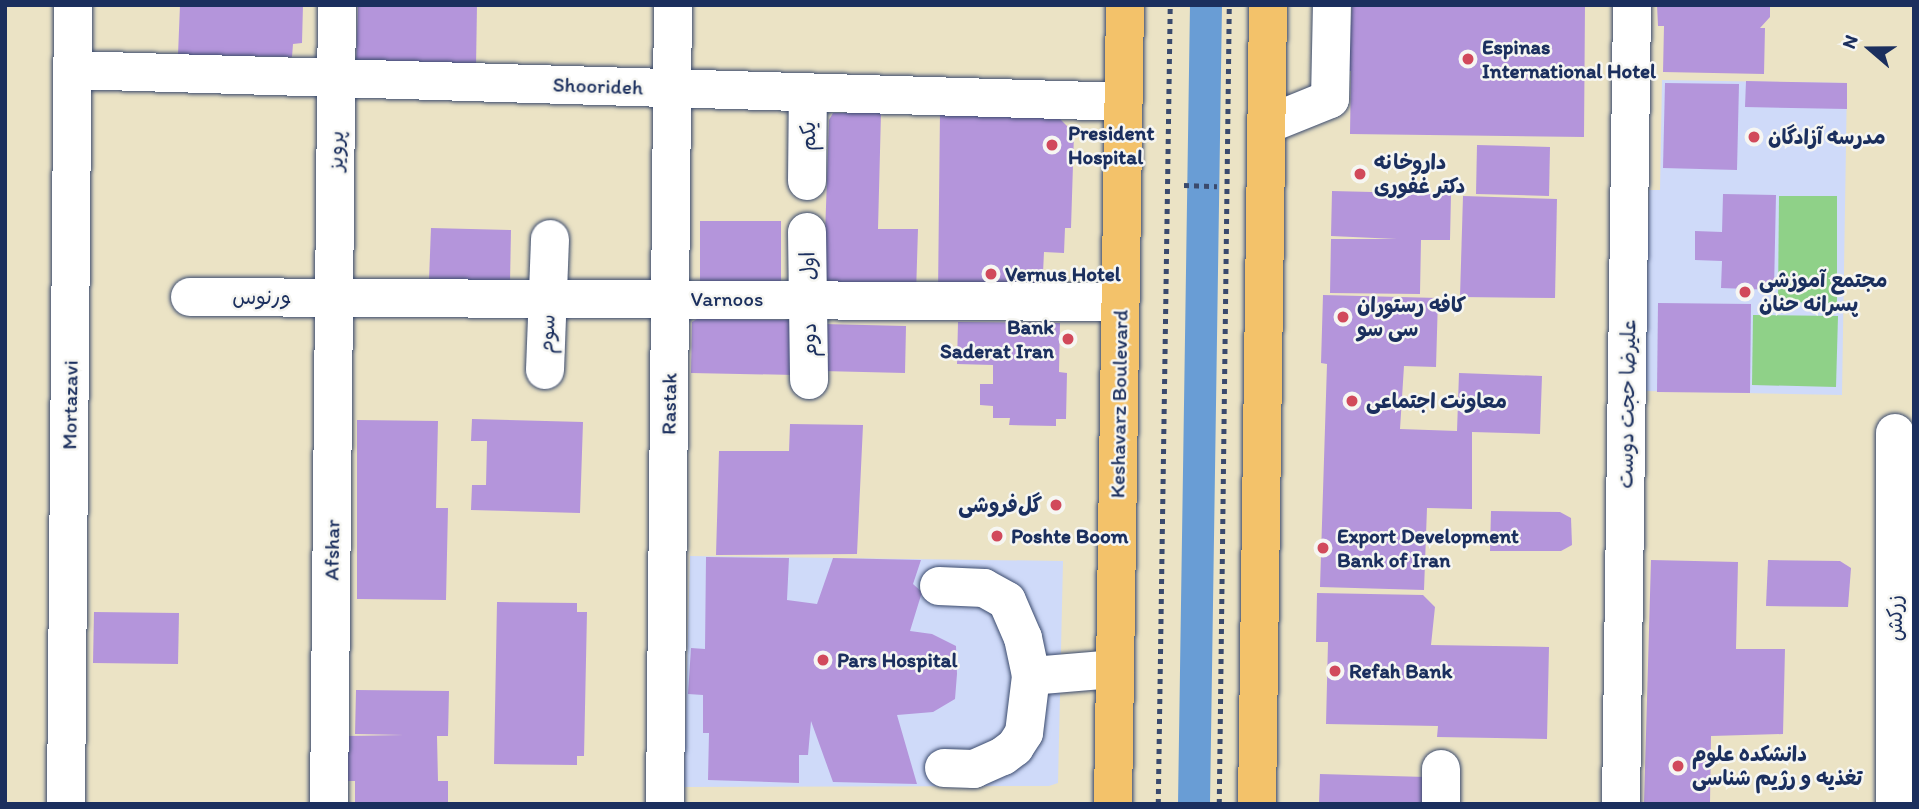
<!DOCTYPE html>
<html>
<head>
<meta charset="utf-8">
<style>
	body { margin:0 }
	#map { position:relative; width:1919px; height:809px; overflow:hidden; background:#ebe3c5; font-family:Itim,"Playpen Sans Arabic",sans-serif }
	div>[style] { position:absolute }
	.built>* { inset:0; background:#cfdaf9 }
	.green>* { inset:0; background:#8fd188 }
	.canal>* { height:32px; margin:-16px; padding:0 16px; transform-origin:16px; border-radius:16px; background:#699dd5 }
	.building>* { inset:0; background:#b495db }
	.path>* { height:4.5px; margin-top:-2.25px; transform-origin:0; background:repeating-linear-gradient(90deg,#3a4a6d 0 5px,transparent 0 10px) }
	.roads { filter:drop-shadow(0 0 2px #3a4a6d) drop-shadow(0 0 2px #3a4a6d) }
	.minor>* { height:38px; margin:-19px; padding:0 19px; transform-origin:19px; border-radius:19px; background:#fff }
	.major>* { height:38px; margin:-19px; padding:0 19px; transform-origin:19px; border-radius:19px; background:#f3c26a }
	.path-bridge>* { height:4.5px; margin-top:-2.25px; transform-origin:0; background:repeating-linear-gradient(90deg,#3a4a6d 0 5px,transparent 0 10px) }
	.dots>* { width:19px; height:19px; translate:-50% -50%; box-sizing:border-box; border:4px solid #f6f6f2; border-radius:50% }
	span { translate:-50% -50%; white-space:nowrap; text-align:center; line-height:1.15; -webkit-text-stroke:5px #f6f6f2; paint-order:stroke }
	.poi-label { font-size:21px; color:#1b2f5e; font-weight:700 }
	.left { translate:0 -50%; text-align:left }
	.right { translate:-100% -50%; text-align:right }
	.street-label { font-size:21px; color:#1b2f5e }
	.frame { position:absolute; inset:0; border:7px solid #1b2f5e; pointer-events:none }
	.north { position:absolute; left:1835px; top:14px; width:70px; height:70px; -webkit-text-stroke:5px #f6f6f2; paint-order:stroke; rotate:290deg; font-size:19px; font-weight:700; line-height:28px; text-align:center; color:#1b2f5e }
	.north::after { content:''; display:block; margin:auto; width:24px; height:32px; background:#1b2f5e; clip-path:polygon(50% 0,100% 100%,50% 72%,0 100%) }
</style>
</head>
<body>
<div id="map">
	<div class="built">
		<div style="clip-path:polygon(1662px 80px,1847px 83px,1842px 395px,1645px 391px,1649px 190px,1660px 190px)"></div>
		<div style="clip-path:polygon(690px 556px,1063px 561px,1058px 783px,1049px 786px,684px 787px)"></div>
	</div>
	<div class="green">
		<div style="clip-path:polygon(1779px 196px,1837px 196px,1837px 303px,1778px 302px)"></div>
		<div style="clip-path:polygon(1753px 315px,1838px 316px,1836px 387px,1752px 385px)"></div>
	</div>
	<div class="canal">
		<div style="left:1194px;top:804px;width:799px;rotate:-89.14deg"></div>
	</div>
	<div class="building">
		<div style="clip-path:polygon(180px 5px,303px 5px,302px 43px,293px 44px,292px 57px,178px 55px)"></div>
		<div style="clip-path:polygon(358px 5px,477px 5px,476px 67px,356px 63px)"></div>
		<div style="clip-path:polygon(1352px 5px,1585px 5px,1584px 137px,1350px 134px,1351px 71px,1316px 71px,1317px 25px,1351px 25px)"></div>
		<div style="clip-path:polygon(1657px 5px,1770px 5px,1770px 17px,1760px 28px,1765px 28px,1764px 74px,1663px 72px,1664px 26px,1658px 26px)"></div>
		<div style="clip-path:polygon(1746px 81px,1847px 83px,1847px 109px,1745px 107px)"></div>
		<div style="clip-path:polygon(1665px 83px,1739px 84px,1737px 170px,1663px 168px)"></div>
		<div style="clip-path:polygon(940px 110px,1056px 115px,1074px 133px,1071px 228px,1065px 228px,1064px 253px,1044px 252px,1042px 294px,938px 294px)"></div>
		<div style="clip-path:polygon(833px 113px,881px 113px,878px 229px,918px 229px,916px 294px,823px 293px,829px 120px)"></div>
		<div style="clip-path:polygon(1477px 145px,1550px 147px,1549px 196px,1476px 194px)"></div>
		<div style="clip-path:polygon(1332px 191px,1451px 194px,1450px 240px,1421px 240px,1420px 294px,1330px 293px,1331px 239px,1397px 239px,1331px 236px)"></div>
		<div style="clip-path:polygon(1723px 194px,1776px 195px,1774px 290px,1721px 288px,1722px 261px,1695px 260px,1695px 231px,1722px 232px)"></div>
		<div style="clip-path:polygon(1463px 196px,1557px 199px,1555px 298px,1460px 297px)"></div>
		<div style="clip-path:polygon(700px 221px,781px 221px,781px 282px,700px 283px)"></div>
		<div style="clip-path:polygon(431px 228px,511px 230px,510px 283px,429px 280px)"></div>
		<div style="clip-path:polygon(1323px 295px,1438px 298px,1436px 367px,1404px 366px,1400px 429px,1457px 431px,1459px 373px,1542px 376px,1540px 434px,1472px 432px,1472px 509px,1427px 508px,1424px 590px,1320px 587px,1327px 364px,1321px 363px)"></div>
		<div style="clip-path:polygon(1658px 303px,1751px 304px,1750px 393px,1657px 392px)"></div>
		<div style="clip-path:polygon(697px 319px,789px 320px,797px 325px,795px 375px,691px 373px,692px 322px)"></div>
		<div style="clip-path:polygon(958px 322px,1060px 323px,1059px 372px,1067px 373px,1066px 419px,1056px 419px,1056px 426px,1009px 425px,1010px 418px,993px 418px,993px 406px,980px 405px,980px 384px,993px 384px,993px 365px,957px 364px)"></div>
		<div style="clip-path:polygon(823px 324px,906px 326px,905px 373px,822px 371px)"></div>
		<div style="clip-path:polygon(472px 419px,583px 422px,580px 513px,471px 510px,472px 485px,486px 485px,487px 441px,471px 441px)"></div>
		<div style="clip-path:polygon(357px 420px,438px 421px,436px 508px,448px 508px,446px 600px,357px 599px)"></div>
		<div style="clip-path:polygon(790px 424px,863px 425px,857px 554px,716px 555px,719px 451px,789px 451px)"></div>
		<div style="clip-path:polygon(1491px 511px,1560px 512px,1571px 518px,1572px 545px,1561px 551px,1490px 551px)"></div>
		<div style="clip-path:polygon(706px 557px,789px 558px,787px 600px,817px 604px,833px 558px,921px 560px,913px 584px,922px 592px,910px 631px,932px 634px,956px 646px,957px 674px,955px 699px,933px 712px,897px 715px,917px 784px,833px 782px,811px 721px,808px 755px,799px 755px,799px 783px,708px 780px,709px 733px,703px 733px,703px 695px,688px 694px,691px 648px,705px 649px)"></div>
		<div style="clip-path:polygon(1651px 560px,1738px 562px,1736px 649px,1785px 649px,1783px 734px,1711px 736px,1710px 804px,1644px 804px)"></div>
		<div style="clip-path:polygon(1768px 560px,1840px 561px,1851px 568px,1848px 607px,1766px 606px)"></div>
		<div style="clip-path:polygon(1317px 593px,1423px 595px,1435px 607px,1431px 645px,1549px 647px,1547px 739px,1437px 737px,1438px 726px,1326px 724px,1328px 642px,1316px 642px)"></div>
		<div style="clip-path:polygon(497px 602px,577px 603px,577px 612px,587px 612px,584px 756px,577px 756px,577px 765px,494px 764px)"></div>
		<div style="clip-path:polygon(94px 612px,179px 613px,178px 664px,93px 663px)"></div>
		<div style="clip-path:polygon(356px 690px,449px 691px,448px 736px,437px 736px,438px 781px,448px 781px,448px 804px,355px 804px,355px 781px,348px 781px,348px 736px,404px 735px,355px 734px)"></div>
		<div style="clip-path:polygon(1320px 774px,1426px 777px,1425px 804px,1319px 804px)"></div>
	</div>
	<div class="path">
		<div style="left:1158px;top:804px;width:799px;rotate:-89.14deg"></div>
		<div style="left:1219px;top:804px;width:799px;rotate:-89.28deg"></div>
	</div>
	<div class="roads">
		<div class="minor">
			<div style="left:73px;top:70px;width:1051px;rotate:1.74deg"></div>
			<div style="left:1266px;top:125px;width:69px;rotate:-22.1deg"></div>
			<div style="left:1330px;top:99px;width:94px;rotate:-88.8deg"></div>
			<div style="left:807px;top:181px;width:89px;rotate:-89.4deg"></div>
			<div style="left:807px;top:232px;width:148px;rotate:89.2deg"></div>
			<div style="left:190px;top:297px;width:930px;rotate:0.31deg"></div>
			<div style="left:545px;top:370px;width:131px;rotate:-87.8deg"></div>
			<div style="left:939px;top:586px;width:45px;rotate:2.5deg"></div>
			<div style="left:984px;top:588px;width:26px;rotate:29deg"></div>
			<div style="left:1007px;top:601px;width:40px;rotate:66.6deg"></div>
			<div style="left:1023px;top:638px;width:39px;rotate:78deg"></div>
			<div style="left:1031px;top:676px;width:57px;rotate:97deg"></div>
			<div style="left:1024px;top:733px;width:17px;rotate:123deg"></div>
			<div style="left:1015px;top:747px;width:15px;rotate:143deg"></div>
			<div style="left:1003px;top:756px;width:32px;rotate:156deg"></div>
			<div style="left:974px;top:769px;width:30px;rotate:-178deg"></div>
			<div style="left:1031px;top:676px;width:84px;rotate:-4.8deg"></div>
			<div style="left:66px;top:804px;width:799px;rotate:-89.5deg"></div>
			<div style="left:329px;top:804px;width:799px;rotate:-89.43deg"></div>
			<div style="left:665px;top:804px;width:799px;rotate:-89.43deg"></div>
			<div style="left:1441px;top:804px;width:35px;rotate:-90deg"></div>
			<div style="left:1621px;top:804px;width:799px;rotate:-89.21deg"></div>
			<div style="left:1895px;top:804px;width:371px;rotate:-90deg"></div>
		</div>
		<div class="major">
			<div style="left:1113px;top:804px;width:799px;rotate:-89.14deg"></div>
			<div style="left:1257px;top:804px;width:799px;rotate:-89.21deg"></div>
		</div>
	</div>
	<div class="path-bridge">
		<div style="left:1184px;top:185px;width:33px;rotate:2deg"></div>
	</div>
	<div class="dots">
		<div style="left:1468px;top:59px;background:#d1495b"></div>
		<div style="left:1754px;top:137px;background:#d1495b"></div>
		<div style="left:1052px;top:145px;background:#d1495b"></div>
		<div style="left:1360px;top:174px;background:#d1495b"></div>
		<div style="left:991px;top:274px;background:#d1495b"></div>
		<div style="left:1745px;top:292px;background:#d1495b"></div>
		<div style="left:1343px;top:317px;background:#d1495b"></div>
		<div style="left:1068px;top:339px;background:#d1495b"></div>
		<div style="left:1352px;top:401px;background:#d1495b"></div>
		<div style="left:1056px;top:505px;background:#d1495b"></div>
		<div style="left:997px;top:536px;background:#d1495b"></div>
		<div style="left:1323px;top:548px;background:#d1495b"></div>
		<div style="left:823px;top:660px;background:#d1495b"></div>
		<div style="left:1335px;top:671px;background:#d1495b"></div>
		<div style="left:1678px;top:766px;background:#d1495b"></div>
	</div>
	<div class="poi-label">
		<span class="left" style="left:1482px;top:59px">Espinas<br>International Hotel</span>
		<span class="left" style="left:1068px;top:145px">President<br>Hospital</span>
		<span class="left" style="left:1768px;top:137px">مدرسه آزادگان</span>
		<span class="left" style="left:1374px;top:174px">داروخانه<br>دکتر غفوری</span>
		<span class="left" style="left:1005px;top:274px">Vernus Hotel</span>
		<span class="left" style="left:1759px;top:292px">مجتمع آموزشی<br>پسرانه حنان</span>
		<span class="left" style="left:1357px;top:317px">کافه رستوران<br>سی سو</span>
		<span class="right" style="left:1054px;top:339px">Bank<br>Saderat Iran</span>
		<span class="left" style="left:1366px;top:401px">معاونت اجتماعی</span>
		<span class="right" style="left:1042px;top:505px">گل‌فروشی</span>
		<span class="left" style="left:1011px;top:536px">Poshte Boom</span>
		<span class="left" style="left:1337px;top:548px">Export Development<br>Bank of Iran</span>
		<span class="left" style="left:837px;top:660px">Pars Hospital</span>
		<span class="left" style="left:1349px;top:671px">Refah Bank</span>
		<span class="left" style="left:1692px;top:766px">دانشکده علوم<br>تغذیه و رژیم شناسی</span>
	</div>
	<div class="street-label">
		<span style="left:598px;top:86px;rotate:2deg">Shoorideh</span>
		<span style="left:808px;top:136px;rotate:-89deg">یکم</span>
		<span style="left:336px;top:151px;rotate:-89deg">پرویز</span>
		<span style="left:808px;top:266px;rotate:-92deg">اول</span>
		<span style="left:262px;top:297px">ورنوس</span>
		<span style="left:727px;top:299px">Varnoos</span>
		<span style="left:547px;top:334px;rotate:-88deg">سوم</span>
		<span style="left:809px;top:340px;rotate:-90deg">دوم</span>
		<span style="left:669px;top:404px;rotate:-89deg">Rastak</span>
		<span style="left:1119px;top:404px;rotate:-89deg">Keshavarz Boulevard</span>
		<span style="left:1627px;top:404px;rotate:-89deg">علیرضا حجت دوست</span>
		<span style="left:70px;top:405px;rotate:-89deg">Mortazavi</span>
		<span style="left:332px;top:550px;rotate:-89deg">Afshar</span>
		<span style="left:1895px;top:618px;rotate:-90deg">زرکش</span>
	</div>
	<div class="frame"></div>
	<div class="north">N</div>
</div>
</body>
</html>
